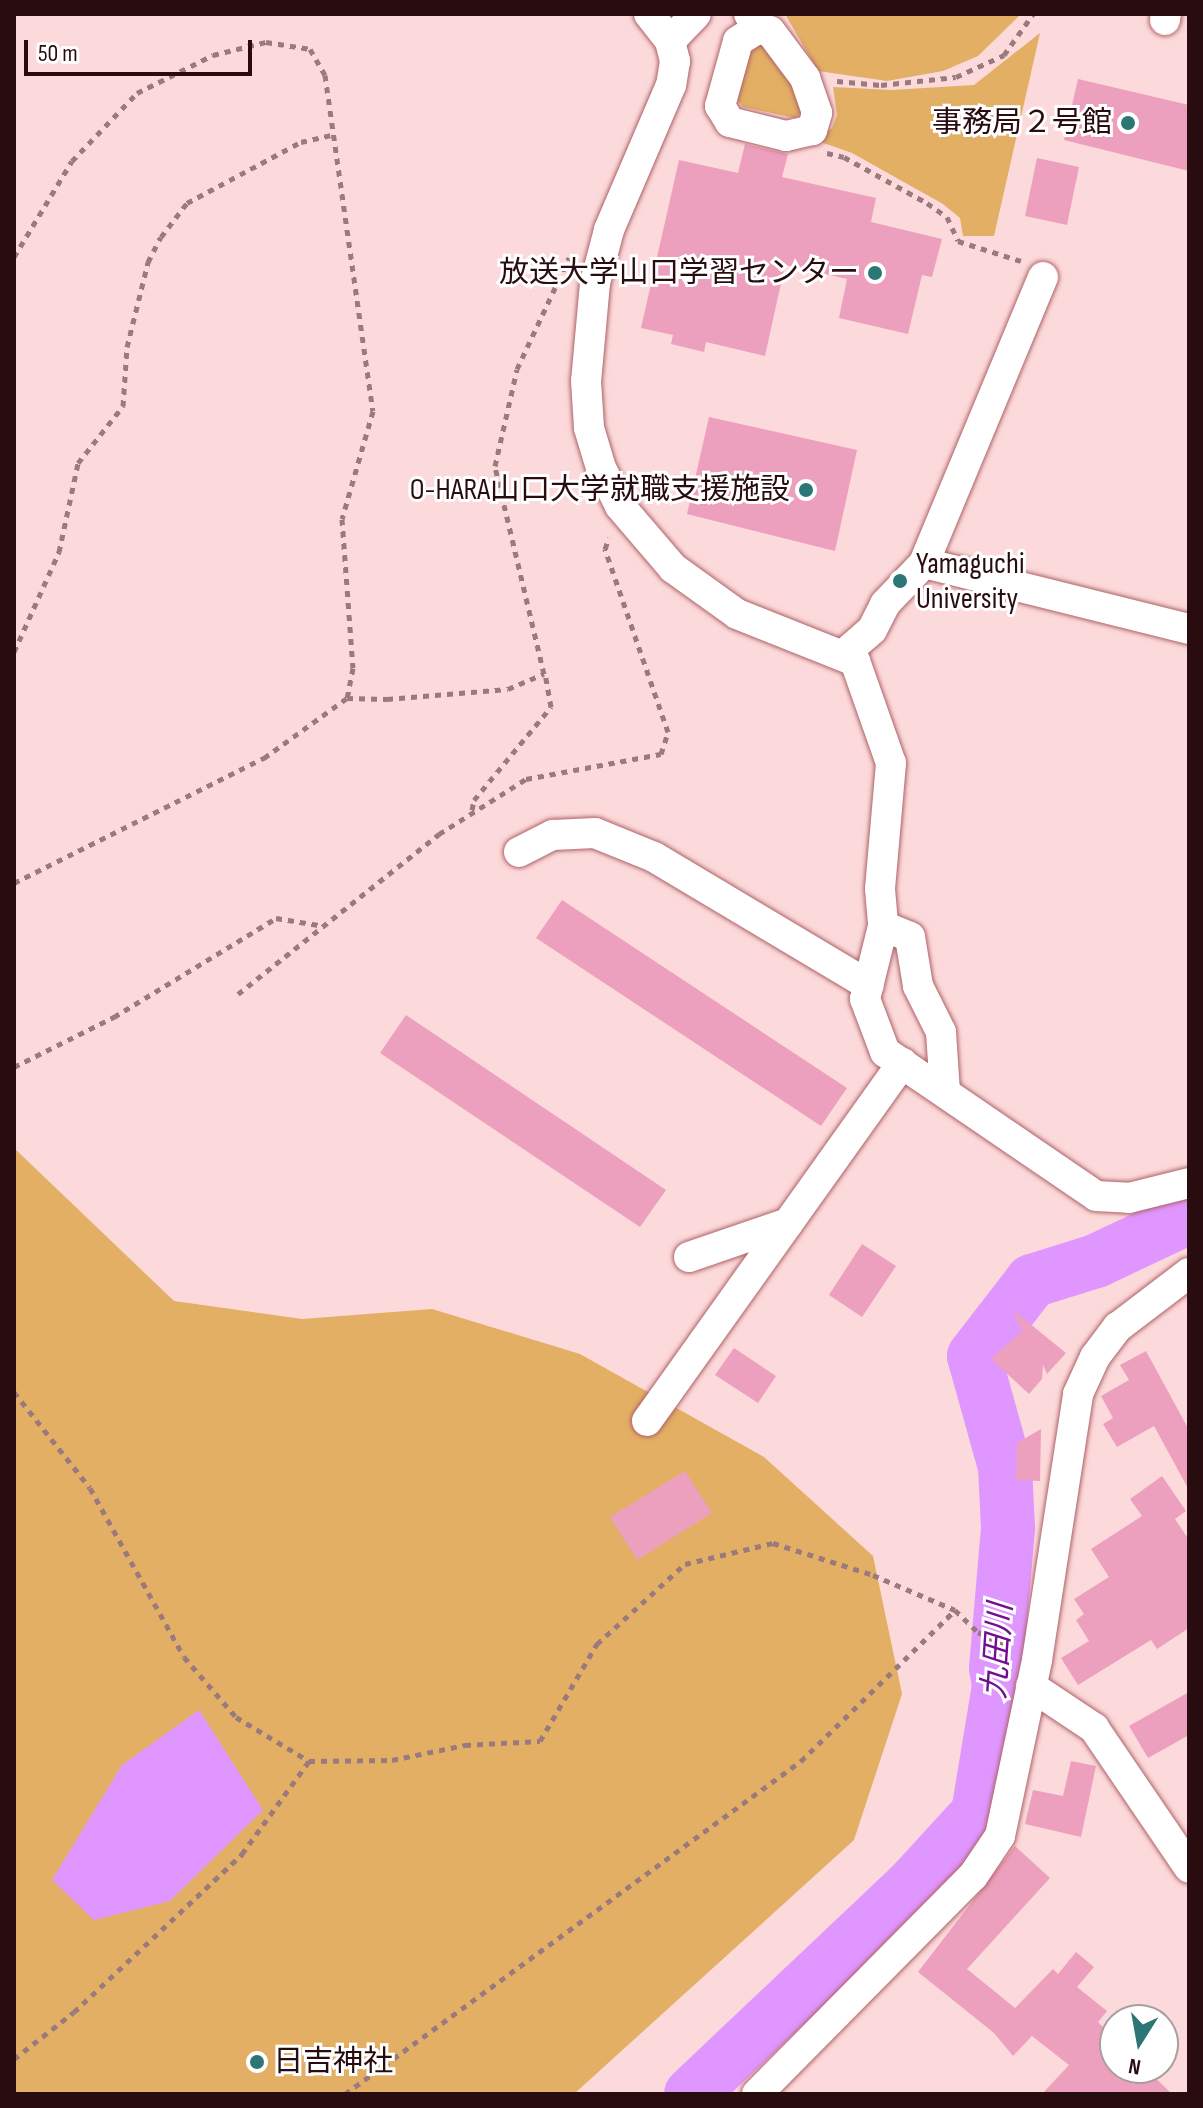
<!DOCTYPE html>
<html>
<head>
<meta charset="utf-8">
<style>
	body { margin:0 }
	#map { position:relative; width:1203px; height:2108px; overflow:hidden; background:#fcd9da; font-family:"Sofia Sans Condensed","Noto Sans JP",sans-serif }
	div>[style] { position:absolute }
	.green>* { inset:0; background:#e3af64 }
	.water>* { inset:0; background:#e096ff }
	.river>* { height:54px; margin:-27px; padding:0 27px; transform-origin:27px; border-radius:27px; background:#e096ff }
	.building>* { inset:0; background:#eda0bd }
	.path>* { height:5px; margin-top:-2.5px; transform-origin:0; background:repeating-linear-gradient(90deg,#9a7a7c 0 6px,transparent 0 12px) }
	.roads { filter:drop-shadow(0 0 2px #ae6268) drop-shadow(0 0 2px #ae6268) }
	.minor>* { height:30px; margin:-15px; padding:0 15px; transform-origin:15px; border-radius:15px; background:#fff }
	.dots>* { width:22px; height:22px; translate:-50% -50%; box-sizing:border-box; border:4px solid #fff; border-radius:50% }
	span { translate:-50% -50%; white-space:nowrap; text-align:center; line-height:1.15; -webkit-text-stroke:6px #fff; paint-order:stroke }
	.poi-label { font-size:30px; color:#290c0f }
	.right { translate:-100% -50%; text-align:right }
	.left { translate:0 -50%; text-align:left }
	.water-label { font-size:32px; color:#710f90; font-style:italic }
	.frame { position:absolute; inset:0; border:16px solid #290c0f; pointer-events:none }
	.north { position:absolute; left:1099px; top:2004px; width:80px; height:80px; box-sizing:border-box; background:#fff; border:2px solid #a99e9f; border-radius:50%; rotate:191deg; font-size:22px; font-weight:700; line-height:32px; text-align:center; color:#290c0f }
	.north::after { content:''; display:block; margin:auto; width:28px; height:36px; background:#2c7676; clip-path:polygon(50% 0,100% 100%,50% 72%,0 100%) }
	.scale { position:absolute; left:24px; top:40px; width:228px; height:36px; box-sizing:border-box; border:4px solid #290c0f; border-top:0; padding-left:10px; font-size:24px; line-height:28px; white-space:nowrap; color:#290c0f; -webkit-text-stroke:6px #fff; paint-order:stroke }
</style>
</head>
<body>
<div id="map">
	<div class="green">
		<div style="clip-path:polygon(785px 14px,1021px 14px,978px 56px,943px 71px,887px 81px,818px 71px)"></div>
		<div style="clip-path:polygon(1040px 33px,994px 236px,963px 236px,960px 218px,943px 204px,852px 153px,815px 140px,832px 128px,837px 115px,833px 87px,891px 90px,974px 85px)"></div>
		<div style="clip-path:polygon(764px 44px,801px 97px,804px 109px,795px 118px,743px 107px,735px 97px,750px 48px)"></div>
		<div style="clip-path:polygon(14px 1148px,174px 1301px,302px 1319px,432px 1309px,580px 1354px,764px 1457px,873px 1556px,902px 1694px,854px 1840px,574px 2094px,14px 2094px)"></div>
	</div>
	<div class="water">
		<div style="clip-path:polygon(199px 1710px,263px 1810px,170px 1901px,94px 1920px,52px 1880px,122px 1765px)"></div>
	</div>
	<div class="river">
		<div style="left:691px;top:2094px;width:307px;rotate:-43.4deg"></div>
		<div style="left:914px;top:1883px;width:95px;rotate:-47.6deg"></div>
		<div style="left:978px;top:1813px;width:129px;rotate:-80.6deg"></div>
		<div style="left:999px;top:1686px;width:18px;rotate:-99deg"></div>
		<div style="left:996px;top:1668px;width:141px;rotate:-85.1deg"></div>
		<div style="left:1008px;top:1528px;width:61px;rotate:-92.8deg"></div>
		<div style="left:1005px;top:1467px;width:115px;rotate:-105.6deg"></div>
		<div style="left:974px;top:1356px;width:95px;rotate:-52.3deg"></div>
		<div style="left:1032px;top:1281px;width:67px;rotate:-17.4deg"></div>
		<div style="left:1096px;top:1261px;width:103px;rotate:-25.3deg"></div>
	</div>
	<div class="building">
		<div style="clip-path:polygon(1078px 79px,1189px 105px,1189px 171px,1064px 140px)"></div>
		<div style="clip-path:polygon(745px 144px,788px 154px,782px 177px,876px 198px,871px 222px,942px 239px,932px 277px,922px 275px,908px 334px,839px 318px,847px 279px,785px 265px,765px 356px,706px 342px,704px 352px,671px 344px,673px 335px,641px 328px,679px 160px,738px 173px)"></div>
		<div style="clip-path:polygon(1037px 158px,1079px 167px,1067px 225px,1025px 216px)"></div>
		<div style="clip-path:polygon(709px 417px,857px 450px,835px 551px,687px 514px)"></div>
		<div style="clip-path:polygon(562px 900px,847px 1088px,821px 1126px,536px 938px)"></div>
		<div style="clip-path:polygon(406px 1015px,666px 1190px,640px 1227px,380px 1053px)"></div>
		<div style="clip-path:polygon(862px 1244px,896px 1266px,862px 1317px,829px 1295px)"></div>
		<div style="clip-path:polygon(1013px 1310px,1066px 1353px,1047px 1374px,1043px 1365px,1042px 1379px,1029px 1394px,991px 1359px,1022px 1331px)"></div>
		<div style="clip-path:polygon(734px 1348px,776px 1376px,758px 1403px,715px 1375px)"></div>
		<div style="clip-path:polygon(1146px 1351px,1189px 1430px,1189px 1490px,1154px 1426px,1117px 1447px,1103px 1424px,1113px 1418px,1101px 1396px,1129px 1380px,1120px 1365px)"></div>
		<div style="clip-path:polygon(1041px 1429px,1040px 1481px,1016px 1480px,1017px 1443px)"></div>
		<div style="clip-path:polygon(685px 1471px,712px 1513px,637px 1560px,610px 1517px)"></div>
		<div style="clip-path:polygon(1162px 1476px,1186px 1511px,1175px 1519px,1189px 1540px,1189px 1628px,1157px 1649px,1151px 1640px,1078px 1685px,1061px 1658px,1089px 1641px,1076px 1620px,1084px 1614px,1074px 1599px,1109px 1577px,1091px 1549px,1142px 1516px,1130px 1499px)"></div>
		<div style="clip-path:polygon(1189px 1692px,1189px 1735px,1148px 1758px,1129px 1726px)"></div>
		<div style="clip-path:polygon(1071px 1761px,1096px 1766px,1081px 1837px,1025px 1824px,1033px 1790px,1063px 1796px)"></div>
		<div style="clip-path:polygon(1015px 1846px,1050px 1878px,967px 1969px,1015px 2008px,1053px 1969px,1058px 1974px,1076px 1952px,1094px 1967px,1077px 1987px,1107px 2011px,1098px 2022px,1115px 2039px,1115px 2068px,1145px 2068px,1172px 2094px,1042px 2094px,1069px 2065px,1032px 2036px,1013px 2056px,994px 2033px,918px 1972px)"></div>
	</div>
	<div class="path">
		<div style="left:837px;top:81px;width:44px;rotate:5.2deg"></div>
		<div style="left:881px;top:85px;width:75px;rotate:-6.1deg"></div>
		<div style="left:956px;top:77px;width:53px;rotate:-24.6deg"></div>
		<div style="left:1004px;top:55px;width:50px;rotate:-54.7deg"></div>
		<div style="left:827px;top:153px;width:17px;rotate:13deg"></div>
		<div style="left:844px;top:157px;width:95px;rotate:29deg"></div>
		<div style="left:927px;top:203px;width:24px;rotate:35deg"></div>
		<div style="left:947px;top:217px;width:26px;rotate:65deg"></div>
		<div style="left:958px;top:241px;width:66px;rotate:17.6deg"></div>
		<div style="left:14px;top:257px;width:112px;rotate:-58.9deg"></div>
		<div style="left:72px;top:161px;width:94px;rotate:-46.3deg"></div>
		<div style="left:137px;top:93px;width:85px;rotate:-26.6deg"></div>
		<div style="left:213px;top:55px;width:55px;rotate:-13.8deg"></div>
		<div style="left:266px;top:42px;width:45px;rotate:9deg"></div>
		<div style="left:310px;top:49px;width:30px;rotate:60deg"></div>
		<div style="left:325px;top:75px;width:339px;rotate:81.9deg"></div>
		<div style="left:373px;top:411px;width:112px;rotate:106deg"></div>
		<div style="left:342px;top:519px;width:149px;rotate:85.8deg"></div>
		<div style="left:353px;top:668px;width:31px;rotate:101deg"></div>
		<div style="left:347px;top:698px;width:40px;rotate:1.4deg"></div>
		<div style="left:387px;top:699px;width:121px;rotate:-4.7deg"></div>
		<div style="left:508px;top:689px;width:39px;rotate:-23deg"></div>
		<div style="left:544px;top:674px;width:214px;rotate:-103.3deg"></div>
		<div style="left:495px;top:466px;width:99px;rotate:-77.2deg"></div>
		<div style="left:517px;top:369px;width:123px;rotate:-64.9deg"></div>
		<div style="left:14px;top:652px;width:110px;rotate:-65.8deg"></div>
		<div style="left:59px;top:552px;width:91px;rotate:-77.9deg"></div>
		<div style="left:78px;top:463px;width:73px;rotate:-51.7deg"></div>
		<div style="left:123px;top:406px;width:59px;rotate:-86.1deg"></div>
		<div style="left:127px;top:347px;width:88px;rotate:-76.1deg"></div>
		<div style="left:148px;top:262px;width:28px;rotate:-63deg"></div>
		<div style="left:161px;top:237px;width:43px;rotate:-52.6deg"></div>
		<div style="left:187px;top:203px;width:129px;rotate:-28.2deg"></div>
		<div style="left:301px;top:142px;width:35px;rotate:-13deg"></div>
		<div style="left:472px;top:810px;width:10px;rotate:-79deg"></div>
		<div style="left:474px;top:800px;width:121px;rotate:-50.4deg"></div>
		<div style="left:551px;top:707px;width:34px;rotate:-100deg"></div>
		<div style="left:14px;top:883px;width:280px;rotate:-26.6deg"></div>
		<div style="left:264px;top:758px;width:102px;rotate:-35.9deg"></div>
		<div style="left:238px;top:994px;width:257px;rotate:-38.5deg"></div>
		<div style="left:439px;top:834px;width:103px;rotate:-32.3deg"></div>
		<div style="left:526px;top:779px;width:137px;rotate:-10.5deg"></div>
		<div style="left:661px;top:754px;width:23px;rotate:-72deg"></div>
		<div style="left:668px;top:732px;width:194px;rotate:-109deg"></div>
		<div style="left:605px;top:549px;width:12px;rotate:-70deg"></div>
		<div style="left:14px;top:1067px;width:112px;rotate:-26.6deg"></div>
		<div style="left:114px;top:1017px;width:190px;rotate:-31.4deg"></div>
		<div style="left:276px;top:918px;width:49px;rotate:9.5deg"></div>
		<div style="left:14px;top:1392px;width:122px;rotate:51.6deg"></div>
		<div style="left:90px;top:1488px;width:193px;rotate:60.9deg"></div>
		<div style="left:184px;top:1657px;width:79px;rotate:49.1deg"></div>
		<div style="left:236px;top:1717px;width:85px;rotate:31.1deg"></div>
		<div style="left:309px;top:1761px;width:83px;rotate:-0.7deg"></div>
		<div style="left:392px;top:1760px;width:75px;rotate:-11.6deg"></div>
		<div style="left:465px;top:1745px;width:75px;rotate:-3.1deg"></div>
		<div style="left:540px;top:1741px;width:113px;rotate:-59.6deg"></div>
		<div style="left:597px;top:1644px;width:119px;rotate:-42.3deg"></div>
		<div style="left:685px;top:1564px;width:90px;rotate:-13.4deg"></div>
		<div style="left:773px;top:1543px;width:105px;rotate:17.7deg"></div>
		<div style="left:873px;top:1575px;width:89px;rotate:23.1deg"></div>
		<div style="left:955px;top:1610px;width:32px;rotate:44deg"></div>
		<div style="left:978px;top:1632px;width:34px;rotate:26deg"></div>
		<div style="left:14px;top:2059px;width:76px;rotate:-38.1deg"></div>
		<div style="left:74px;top:2012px;width:231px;rotate:-43.2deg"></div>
		<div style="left:242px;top:1854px;width:115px;rotate:-54.2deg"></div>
		<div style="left:345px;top:2094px;width:565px;rotate:-36.14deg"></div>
		<div style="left:801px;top:1761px;width:216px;rotate:-44.4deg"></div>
	</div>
	<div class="roads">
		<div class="minor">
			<div style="left:649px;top:14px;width:34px;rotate:52deg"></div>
			<div style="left:670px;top:41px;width:21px;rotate:76deg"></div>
			<div style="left:675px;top:61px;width:24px;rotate:99deg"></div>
			<div style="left:671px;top:85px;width:158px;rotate:113.2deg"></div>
			<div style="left:609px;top:230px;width:55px;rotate:104.8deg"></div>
			<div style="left:595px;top:283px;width:98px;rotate:95.2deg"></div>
			<div style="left:586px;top:381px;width:47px;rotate:86.3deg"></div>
			<div style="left:589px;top:428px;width:42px;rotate:73.3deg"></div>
			<div style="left:601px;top:468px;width:42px;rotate:63.4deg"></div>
			<div style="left:620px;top:506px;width:82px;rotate:49.5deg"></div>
			<div style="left:673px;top:568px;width:79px;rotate:35.7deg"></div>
			<div style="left:737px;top:614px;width:127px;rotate:21.7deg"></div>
			<div style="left:855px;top:661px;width:108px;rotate:70.6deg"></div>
			<div style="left:891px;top:763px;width:126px;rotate:95deg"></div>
			<div style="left:880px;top:889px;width:37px;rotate:85deg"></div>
			<div style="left:883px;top:926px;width:75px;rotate:103.9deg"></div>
			<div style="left:865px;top:999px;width:57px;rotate:69.3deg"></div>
			<div style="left:885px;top:1052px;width:255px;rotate:34.3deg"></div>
			<div style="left:1096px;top:1196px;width:33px;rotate:3deg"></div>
			<div style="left:1129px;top:1198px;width:62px;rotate:-14deg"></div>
			<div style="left:749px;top:14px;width:17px;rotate:62deg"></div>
			<div style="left:757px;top:29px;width:13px;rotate:9deg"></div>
			<div style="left:770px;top:31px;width:59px;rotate:53.3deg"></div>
			<div style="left:805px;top:78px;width:37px;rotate:71deg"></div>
			<div style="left:817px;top:113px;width:18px;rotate:106deg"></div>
			<div style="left:812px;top:130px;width:27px;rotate:167deg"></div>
			<div style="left:786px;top:136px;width:58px;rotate:-166deg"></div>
			<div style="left:730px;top:122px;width:19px;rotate:-122deg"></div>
			<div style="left:720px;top:106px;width:67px;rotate:-74.5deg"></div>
			<div style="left:738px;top:41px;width:22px;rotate:-32deg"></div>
			<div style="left:1165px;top:20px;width:6px;rotate:-81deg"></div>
			<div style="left:670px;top:41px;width:37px;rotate:-46deg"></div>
			<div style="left:1043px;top:277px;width:310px;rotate:112.6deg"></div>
			<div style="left:924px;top:563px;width:273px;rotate:14deg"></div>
			<div style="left:843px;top:655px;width:38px;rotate:-41deg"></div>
			<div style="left:872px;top:630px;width:29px;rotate:-63deg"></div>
			<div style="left:885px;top:604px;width:57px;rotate:-46.4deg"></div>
			<div style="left:519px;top:852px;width:38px;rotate:-27deg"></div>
			<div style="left:553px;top:835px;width:42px;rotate:-2.7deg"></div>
			<div style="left:595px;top:833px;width:64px;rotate:22.1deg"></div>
			<div style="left:654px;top:857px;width:250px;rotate:30.8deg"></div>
			<div style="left:883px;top:926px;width:29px;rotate:22deg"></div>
			<div style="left:910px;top:937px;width:50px;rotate:80.7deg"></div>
			<div style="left:918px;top:986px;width:51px;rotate:63.4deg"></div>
			<div style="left:941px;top:1032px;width:60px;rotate:86.2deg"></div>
			<div style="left:689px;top:1257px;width:105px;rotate:-19deg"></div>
			<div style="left:647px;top:1421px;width:440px;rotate:-54.5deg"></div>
			<div style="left:1031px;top:1686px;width:76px;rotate:33.7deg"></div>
			<div style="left:1094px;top:1728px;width:169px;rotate:55.8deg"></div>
			<div style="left:757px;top:2094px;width:307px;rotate:-45.3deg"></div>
			<div style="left:973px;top:1876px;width:48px;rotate:-56deg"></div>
			<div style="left:1000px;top:1836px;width:180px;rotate:-78.1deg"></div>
			<div style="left:1037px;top:1660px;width:269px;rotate:-81.2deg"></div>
			<div style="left:1078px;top:1394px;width:41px;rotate:-65.3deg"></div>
			<div style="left:1095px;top:1357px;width:38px;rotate:-53deg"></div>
			<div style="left:1118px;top:1327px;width:89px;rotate:-37.3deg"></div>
		</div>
	</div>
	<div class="dots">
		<div style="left:1128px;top:123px;background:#2c7676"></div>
		<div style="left:875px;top:273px;background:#2c7676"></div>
		<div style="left:806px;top:490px;background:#2c7676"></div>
		<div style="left:900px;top:581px;background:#2c7676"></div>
		<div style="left:257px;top:2062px;background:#2c7676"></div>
	</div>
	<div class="poi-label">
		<span class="right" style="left:1112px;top:123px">事務局２号館</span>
		<span class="right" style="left:859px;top:273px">放送大学山口学習センター</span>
		<span class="right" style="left:790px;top:490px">O-HARA山口大学就職支援施設</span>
		<span class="left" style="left:916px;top:581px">Yamaguchi<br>University</span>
		<span class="left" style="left:273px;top:2062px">日吉神社</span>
	</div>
	<div class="water-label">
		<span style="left:999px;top:1651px;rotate:-86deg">九田川</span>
	</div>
	<div class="frame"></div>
	<div class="north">N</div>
	<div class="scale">50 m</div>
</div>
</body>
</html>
